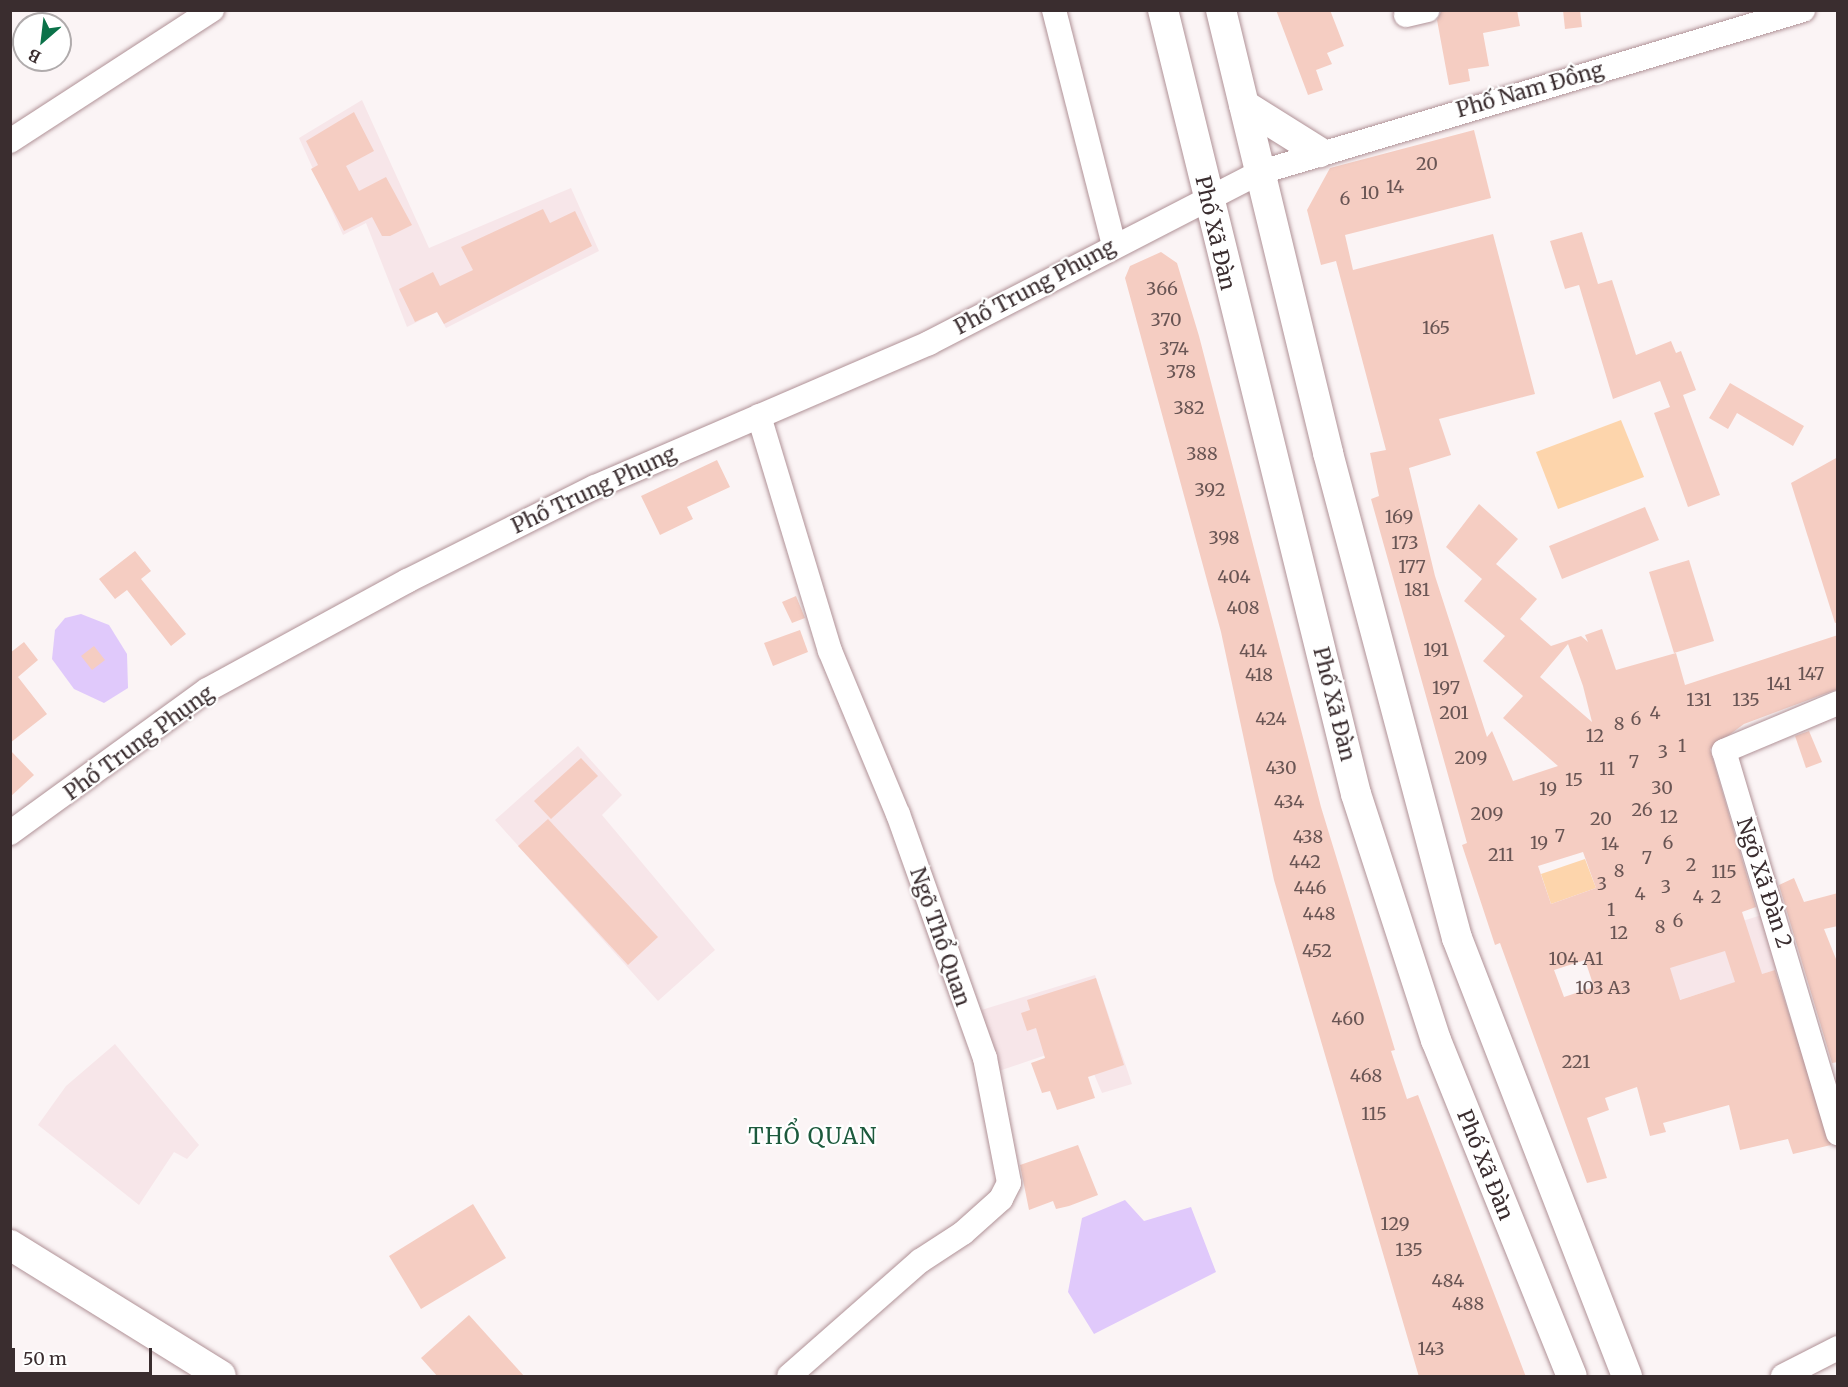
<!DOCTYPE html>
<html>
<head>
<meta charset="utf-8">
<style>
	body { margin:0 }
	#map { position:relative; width:1848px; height:1387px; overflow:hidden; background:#fbf4f5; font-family:Merriweather,serif }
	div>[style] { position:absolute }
	.built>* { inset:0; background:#f7e6e9 }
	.green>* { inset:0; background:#fdd5ac }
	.water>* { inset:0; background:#e0c9fb }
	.building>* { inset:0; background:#f5cdc2 }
	.roads { filter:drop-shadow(0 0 2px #b09297) drop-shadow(0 0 2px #b09297) }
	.minor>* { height:24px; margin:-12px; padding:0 12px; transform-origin:12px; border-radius:12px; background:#fff }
	.major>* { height:30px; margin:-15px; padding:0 15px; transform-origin:15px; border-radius:15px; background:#fff }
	span { translate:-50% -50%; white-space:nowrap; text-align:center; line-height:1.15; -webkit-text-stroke:4.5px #fff; paint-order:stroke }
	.number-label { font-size:18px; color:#695554 }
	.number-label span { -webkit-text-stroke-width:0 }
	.street-label { font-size:21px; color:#3a2d2f }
	.neighbourhood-label { font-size:22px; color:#1d5a3d; letter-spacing:1.5px }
	.frame { position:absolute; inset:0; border:12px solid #3a2d2f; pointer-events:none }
	.north { position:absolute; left:12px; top:12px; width:60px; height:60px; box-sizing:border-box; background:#fff; border:2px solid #b0abac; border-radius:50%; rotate:208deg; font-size:16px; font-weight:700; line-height:24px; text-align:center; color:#3a2d2f }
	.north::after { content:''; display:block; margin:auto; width:21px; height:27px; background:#0b7249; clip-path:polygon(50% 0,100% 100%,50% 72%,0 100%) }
	.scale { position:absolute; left:12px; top:1348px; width:140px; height:27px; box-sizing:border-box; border:3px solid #3a2d2f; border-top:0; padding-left:8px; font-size:18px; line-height:21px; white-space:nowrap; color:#3a2d2f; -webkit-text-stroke:4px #fff; paint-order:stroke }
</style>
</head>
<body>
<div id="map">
	<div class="built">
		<div style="clip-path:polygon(362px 100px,429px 248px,571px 188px,599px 251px,446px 328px,437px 312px,407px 327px,366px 223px,343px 235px,299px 138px)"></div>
		<div style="clip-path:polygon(578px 746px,622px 795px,602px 815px,715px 950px,658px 1001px,495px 820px)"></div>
		<div style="clip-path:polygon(1768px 913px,1785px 967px,1641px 1012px,1625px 958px)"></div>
		<div style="clip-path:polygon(1095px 975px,1132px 1084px,1102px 1093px,1081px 1043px,996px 1072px,975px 1012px)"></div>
		<div style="clip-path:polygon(115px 1044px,199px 1145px,187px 1159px,174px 1152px,139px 1205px,38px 1125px,66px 1086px)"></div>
	</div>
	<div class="green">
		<div style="clip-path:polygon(1621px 420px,1644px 477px,1558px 509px,1536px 452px)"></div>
		<div style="clip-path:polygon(1585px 859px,1596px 888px,1551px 904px,1541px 874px)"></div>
	</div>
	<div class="water">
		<div style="clip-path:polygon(81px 614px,109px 625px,127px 654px,128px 688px,104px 703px,74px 689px,52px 659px,55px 630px,65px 618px)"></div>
		<div style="clip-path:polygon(1125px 1200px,1144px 1221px,1191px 1207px,1216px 1272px,1094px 1334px,1068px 1292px,1082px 1218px)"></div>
	</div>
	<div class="building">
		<div style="clip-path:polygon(1276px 10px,1330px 10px,1344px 46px,1327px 53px,1332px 64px,1316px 70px,1323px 90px,1308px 95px)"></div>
		<div style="clip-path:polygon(1517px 10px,1520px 26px,1483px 33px,1489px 66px,1468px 69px,1470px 81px,1449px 85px,1437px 20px,1441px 12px)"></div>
		<div style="clip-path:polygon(1563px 10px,1580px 10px,1582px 27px,1565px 29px)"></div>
		<div style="clip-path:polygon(354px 112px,374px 151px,346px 166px,359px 191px,386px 177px,412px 225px,390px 236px,382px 236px,372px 217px,344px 231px,311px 169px,318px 165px,306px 141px)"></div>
		<div style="clip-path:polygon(evenodd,1474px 130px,1491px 198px,1345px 235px,1353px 270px,1493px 234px,1535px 394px,1439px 419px,1451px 455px,1409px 468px,1435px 576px,1487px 737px,1492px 731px,1513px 781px,1558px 766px,1503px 718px,1523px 696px,1483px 661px,1505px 636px,1464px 601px,1482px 579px,1446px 547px,1479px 504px,1518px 539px,1496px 564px,1537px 599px,1520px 619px,1551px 646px,1581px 636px,1588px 642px,1585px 635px,1602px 629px,1616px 670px,1676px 653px,1685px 685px,1838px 635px,1838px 689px,1744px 724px,1710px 749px,1756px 907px,1742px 912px,1762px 974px,1775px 970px,1831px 1145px,1793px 1154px,1788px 1139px,1740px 1150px,1729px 1105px,1663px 1123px,1666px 1132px,1650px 1136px,1637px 1087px,1605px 1098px,1609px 1110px,1587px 1118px,1607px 1178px,1587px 1183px,1500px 943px,1495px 945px,1462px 845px,1467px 843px,1371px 499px,1379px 496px,1370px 453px,1386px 450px,1336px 261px,1321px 265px,1307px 210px,1330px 168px,1474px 130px,1568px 644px,1583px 686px,1592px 722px,1540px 677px,1568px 644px,1474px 130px,1583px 852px,1596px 888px,1551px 904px,1538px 866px,1583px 852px,1474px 130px,1725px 951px,1735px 982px,1680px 1000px,1670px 968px,1725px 951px,1474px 130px,1585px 960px,1594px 987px,1564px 997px,1554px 970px,1585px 960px)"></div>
		<div style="clip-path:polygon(543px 209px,550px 223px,575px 211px,592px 246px,444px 324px,437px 312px,415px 322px,399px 289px,433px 272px,440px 286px,473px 270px,461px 247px)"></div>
		<div style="clip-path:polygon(1582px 232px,1598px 284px,1612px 280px,1636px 355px,1671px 341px,1676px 353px,1681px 351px,1696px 390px,1683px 395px,1720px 495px,1688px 507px,1654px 413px,1670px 407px,1660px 381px,1613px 399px,1579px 285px,1565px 289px,1550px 241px)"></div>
		<div style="clip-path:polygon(1161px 252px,1177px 263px,1199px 336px,1321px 807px,1395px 1050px,1391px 1051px,1407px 1099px,1418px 1095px,1526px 1377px,1419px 1377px,1274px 880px,1221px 632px,1125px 278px,1130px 266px)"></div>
		<div style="clip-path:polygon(1730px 383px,1804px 426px,1793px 446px,1737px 413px,1728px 429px,1709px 418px)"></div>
		<div style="clip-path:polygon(1838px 457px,1838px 622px,1835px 623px,1791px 483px)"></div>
		<div style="clip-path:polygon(717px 460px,730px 487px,687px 507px,693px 519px,660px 535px,641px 496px)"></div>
		<div style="clip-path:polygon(1645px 507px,1659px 540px,1562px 579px,1549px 546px)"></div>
		<div style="clip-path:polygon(135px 551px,151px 571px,141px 579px,186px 634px,171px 646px,127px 590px,115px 599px,99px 579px)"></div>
		<div style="clip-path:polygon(1689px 560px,1714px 641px,1674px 653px,1649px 572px)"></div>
		<div style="clip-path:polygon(796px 596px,805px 618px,792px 623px,782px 602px)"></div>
		<div style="clip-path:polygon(800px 630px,808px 652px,773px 666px,764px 643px)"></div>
		<div style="clip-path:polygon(24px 642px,38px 660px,18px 677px,47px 714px,10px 743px,10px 653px)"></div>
		<div style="clip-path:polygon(94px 646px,105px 660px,92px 670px,81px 656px)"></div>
		<div style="clip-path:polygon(1809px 731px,1822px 762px,1806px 768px,1795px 736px)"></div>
		<div style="clip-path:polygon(10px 750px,34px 775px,10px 797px)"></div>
		<div style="clip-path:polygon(581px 758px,598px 776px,551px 819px,534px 801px)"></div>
		<div style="clip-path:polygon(548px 819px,658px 937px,628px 965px,518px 846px)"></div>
		<div style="clip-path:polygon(1794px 878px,1804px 902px,1838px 893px,1838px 926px,1824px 929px,1838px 964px,1838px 1062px,1832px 1063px,1779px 885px)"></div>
		<div style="clip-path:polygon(1096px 978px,1124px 1065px,1088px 1077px,1095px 1098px,1057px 1110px,1050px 1091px,1042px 1093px,1031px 1063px,1045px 1058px,1036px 1028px,1027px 1031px,1021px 1013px,1030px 1010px,1027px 1000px)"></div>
		<div style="clip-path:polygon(1078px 1145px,1098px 1195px,1069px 1206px,1056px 1209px,1053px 1201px,1029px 1210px,1020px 1165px)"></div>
		<div style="clip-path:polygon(473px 1204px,506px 1258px,421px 1309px,389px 1256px)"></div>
		<div style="clip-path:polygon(469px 1315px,525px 1377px,438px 1377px,421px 1358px)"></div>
	</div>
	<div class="roads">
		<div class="minor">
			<div style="left:1054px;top:10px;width:244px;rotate:75.7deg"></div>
			<div style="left:1406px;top:15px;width:22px;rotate:-13deg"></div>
			<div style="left:10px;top:141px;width:241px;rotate:-33deg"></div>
			<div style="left:759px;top:416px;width:245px;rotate:73.2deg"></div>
			<div style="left:830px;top:651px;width:177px;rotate:67.4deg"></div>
			<div style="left:898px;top:814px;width:259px;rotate:70.4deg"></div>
			<div style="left:985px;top:1058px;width:127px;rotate:79.1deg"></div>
			<div style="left:1009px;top:1183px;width:18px;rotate:117deg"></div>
			<div style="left:1001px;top:1199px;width:51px;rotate:138.2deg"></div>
			<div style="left:963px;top:1233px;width:51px;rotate:146.9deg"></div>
			<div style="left:920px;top:1261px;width:174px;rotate:138.7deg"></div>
			<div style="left:1838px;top:703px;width:124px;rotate:157.2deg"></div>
			<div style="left:1724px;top:751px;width:399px;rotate:73.4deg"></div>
			<div style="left:10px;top:833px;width:243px;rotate:-36deg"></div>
			<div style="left:207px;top:690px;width:228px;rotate:-28.6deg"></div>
			<div style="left:407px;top:581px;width:210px;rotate:-26.6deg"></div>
			<div style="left:595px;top:487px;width:364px;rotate:-23.3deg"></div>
			<div style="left:929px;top:343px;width:370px;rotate:-27.3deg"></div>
			<div style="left:1258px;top:173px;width:569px;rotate:-16.65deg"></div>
			<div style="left:1783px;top:1376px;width:62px;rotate:-27deg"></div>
		</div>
		<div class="major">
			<div style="left:1163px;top:10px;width:807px;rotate:76.17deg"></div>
			<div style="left:1356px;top:794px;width:259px;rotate:72deg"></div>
			<div style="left:1436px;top:1040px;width:362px;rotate:68deg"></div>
			<div style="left:1221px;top:10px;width:456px;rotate:76.4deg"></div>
			<div style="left:1328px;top:453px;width:502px;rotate:75.11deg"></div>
			<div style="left:1457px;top:938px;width:470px;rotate:68.8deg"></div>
			<div style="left:1244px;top:105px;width:89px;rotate:32.1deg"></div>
			<div style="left:10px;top:1245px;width:248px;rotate:31.8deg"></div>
		</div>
	</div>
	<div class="number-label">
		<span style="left:1427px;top:164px">20</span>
		<span style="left:1395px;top:187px">14</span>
		<span style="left:1370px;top:193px">10</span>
		<span style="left:1345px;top:199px">6</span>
		<span style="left:1162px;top:289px">366</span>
		<span style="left:1166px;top:320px">370</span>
		<span style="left:1436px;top:328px">165</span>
		<span style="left:1174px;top:349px">374</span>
		<span style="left:1181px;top:372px">378</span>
		<span style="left:1189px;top:408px">382</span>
		<span style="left:1202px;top:454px">388</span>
		<span style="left:1210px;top:490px">392</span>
		<span style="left:1399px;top:517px">169</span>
		<span style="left:1224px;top:538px">398</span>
		<span style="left:1405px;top:543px">173</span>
		<span style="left:1412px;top:567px">177</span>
		<span style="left:1234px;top:577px">404</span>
		<span style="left:1417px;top:590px">181</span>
		<span style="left:1243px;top:608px">408</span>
		<span style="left:1436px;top:650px">191</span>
		<span style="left:1253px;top:651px">414</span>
		<span style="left:1811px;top:674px">147</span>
		<span style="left:1259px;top:675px">418</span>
		<span style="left:1779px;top:684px">141</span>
		<span style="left:1446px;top:688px">197</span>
		<span style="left:1699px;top:700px">131</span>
		<span style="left:1746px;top:700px">135</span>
		<span style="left:1454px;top:713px">201</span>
		<span style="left:1655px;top:713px">4</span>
		<span style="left:1271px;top:719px">424</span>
		<span style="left:1636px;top:719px">6</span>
		<span style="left:1619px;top:724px">8</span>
		<span style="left:1595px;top:736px">12</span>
		<span style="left:1682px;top:746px">1</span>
		<span style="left:1663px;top:752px">3</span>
		<span style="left:1471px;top:758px">209</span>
		<span style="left:1634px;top:762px">7</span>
		<span style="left:1281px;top:768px">430</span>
		<span style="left:1607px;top:769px">11</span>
		<span style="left:1574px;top:780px">15</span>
		<span style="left:1662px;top:788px">30</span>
		<span style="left:1548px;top:789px">19</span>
		<span style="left:1289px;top:802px">434</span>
		<span style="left:1642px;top:810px">26</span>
		<span style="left:1487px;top:814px">209</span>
		<span style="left:1669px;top:817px">12</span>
		<span style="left:1601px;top:819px">20</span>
		<span style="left:1560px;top:836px">7</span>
		<span style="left:1308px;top:837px">438</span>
		<span style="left:1539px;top:843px">19</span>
		<span style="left:1668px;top:843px">6</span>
		<span style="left:1610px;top:844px">14</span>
		<span style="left:1501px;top:855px">211</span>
		<span style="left:1647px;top:858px">7</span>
		<span style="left:1305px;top:862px">442</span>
		<span style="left:1691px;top:865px">2</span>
		<span style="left:1619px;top:871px">8</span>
		<span style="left:1724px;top:872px">115</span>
		<span style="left:1602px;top:884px">3</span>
		<span style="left:1666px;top:887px">3</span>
		<span style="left:1310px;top:888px">446</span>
		<span style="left:1640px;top:894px">4</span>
		<span style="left:1698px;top:897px">4</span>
		<span style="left:1716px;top:897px">2</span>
		<span style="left:1611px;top:910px">1</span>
		<span style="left:1319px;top:914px">448</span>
		<span style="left:1678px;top:921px">6</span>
		<span style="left:1660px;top:927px">8</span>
		<span style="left:1619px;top:933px">12</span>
		<span style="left:1317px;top:951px">452</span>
		<span style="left:1576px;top:959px">104 A1</span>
		<span style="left:1603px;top:988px">103 A3</span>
		<span style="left:1348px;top:1019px">460</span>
		<span style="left:1576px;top:1062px">221</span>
		<span style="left:1366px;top:1076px">468</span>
		<span style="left:1374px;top:1114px">115</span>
		<span style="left:1395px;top:1224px">129</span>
		<span style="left:1409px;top:1250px">135</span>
		<span style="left:1448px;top:1281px">484</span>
		<span style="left:1468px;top:1304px">488</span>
		<span style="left:1431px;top:1349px">143</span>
	</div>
	<div class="street-label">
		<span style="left:1530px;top:90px;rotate:-16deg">Phố Nam Đồng</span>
		<span style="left:1215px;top:233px;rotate:77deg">Phố Xã Đàn</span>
		<span style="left:1035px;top:287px;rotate:-28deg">Phố Trung Phụng</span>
		<span style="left:594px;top:490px;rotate:-25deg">Phố Trung Phụng</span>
		<span style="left:1334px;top:704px;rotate:76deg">Phố Xã Đàn</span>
		<span style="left:139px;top:743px;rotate:-36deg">Phố Trung Phụng</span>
		<span style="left:1764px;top:883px;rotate:72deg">Ngõ Xã Đàn 2</span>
		<span style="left:940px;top:937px;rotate:71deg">Ngõ Thổ Quan</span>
		<span style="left:1485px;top:1165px;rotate:68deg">Phố Xã Đàn</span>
	</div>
	<div class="neighbourhood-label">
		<span style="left:813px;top:1137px">THỔ QUAN</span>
	</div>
	<div class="frame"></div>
	<div class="north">B</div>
	<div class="scale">50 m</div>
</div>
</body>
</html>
